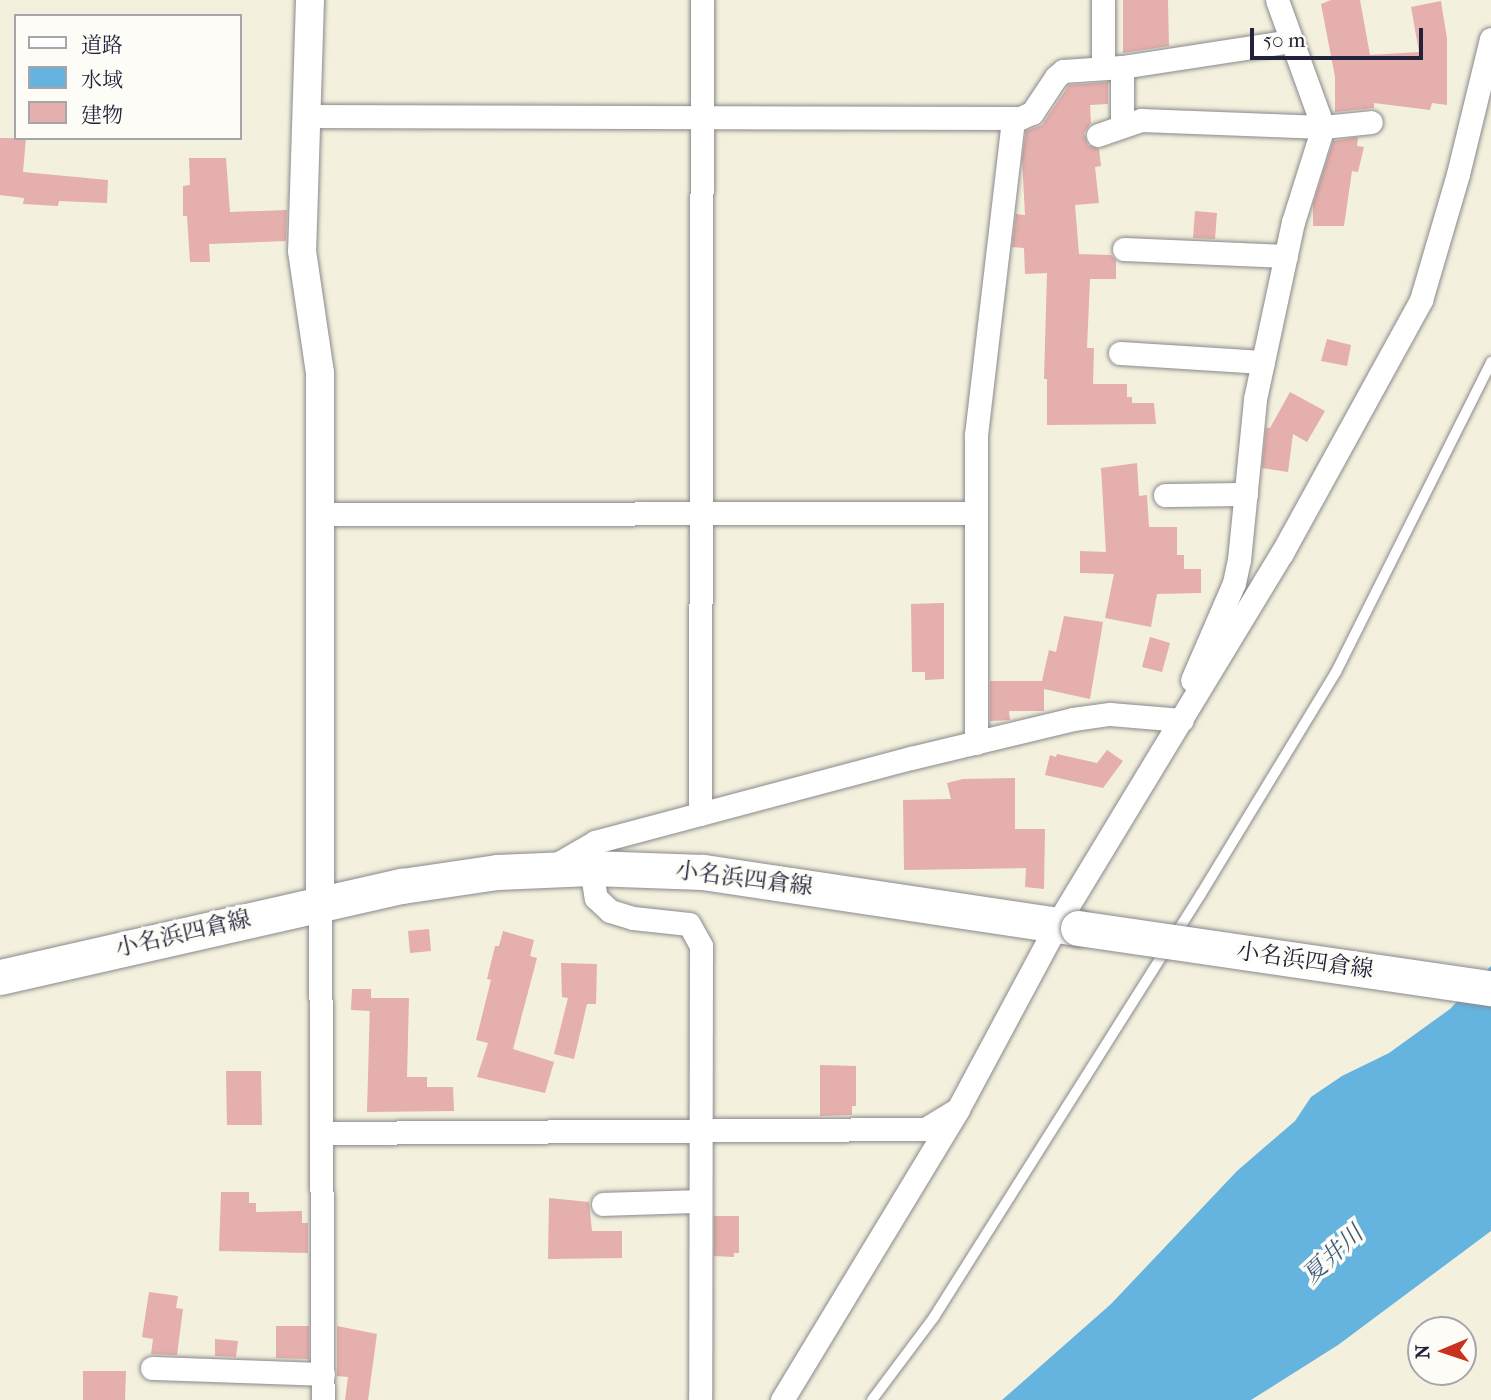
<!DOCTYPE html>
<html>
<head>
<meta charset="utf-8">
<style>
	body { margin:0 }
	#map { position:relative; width:1491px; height:1400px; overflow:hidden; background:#f3f0dd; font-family:"IM FELL French Canon","Noto Serif JP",serif }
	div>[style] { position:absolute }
	.water>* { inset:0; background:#65b3df }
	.building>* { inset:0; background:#e4afac }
	.roads { filter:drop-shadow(0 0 2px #8a898c) drop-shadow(0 0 2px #8a898c) }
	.service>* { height:10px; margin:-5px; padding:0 5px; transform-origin:5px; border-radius:5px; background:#fff }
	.minor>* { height:23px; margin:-11.5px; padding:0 11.5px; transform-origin:11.5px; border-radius:11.5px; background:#fff }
	.tertiary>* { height:28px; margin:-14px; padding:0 14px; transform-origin:14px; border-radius:14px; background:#fff }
	.primary>* { height:35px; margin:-17.5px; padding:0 17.5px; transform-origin:17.5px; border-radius:17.5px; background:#fff }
	.bridges { filter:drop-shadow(0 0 2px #8a898c) drop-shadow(0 0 2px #8a898c) }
	.primary-bridge>* { height:35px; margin:-17.5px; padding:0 17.5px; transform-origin:17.5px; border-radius:17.5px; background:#fff }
	span { translate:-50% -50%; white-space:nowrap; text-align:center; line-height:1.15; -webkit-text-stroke:7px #fdfcf7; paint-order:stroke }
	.street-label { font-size:23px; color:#22223b }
	.water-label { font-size:24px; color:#3d5c7d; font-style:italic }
	.legend { position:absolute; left:14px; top:14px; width:228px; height:126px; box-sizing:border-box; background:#fdfcf7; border:2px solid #a5a5ac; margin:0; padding:9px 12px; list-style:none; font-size:21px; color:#22223b }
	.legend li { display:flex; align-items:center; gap:14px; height:35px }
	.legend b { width:35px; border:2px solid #a5a5ac }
	.north { position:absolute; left:1407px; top:1316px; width:70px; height:70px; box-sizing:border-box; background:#fdfcf7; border:2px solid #a5a5ac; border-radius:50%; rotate:268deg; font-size:19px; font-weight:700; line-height:28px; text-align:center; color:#22223b }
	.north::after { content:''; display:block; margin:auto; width:24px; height:32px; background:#c8321e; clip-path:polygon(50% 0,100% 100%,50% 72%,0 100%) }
	.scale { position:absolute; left:1250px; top:28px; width:173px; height:32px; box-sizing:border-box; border:4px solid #22223b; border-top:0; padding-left:9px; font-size:21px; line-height:24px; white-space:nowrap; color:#22223b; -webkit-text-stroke:5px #fdfcf7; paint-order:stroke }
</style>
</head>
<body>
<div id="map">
	<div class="water">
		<div style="clip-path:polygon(1491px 966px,1491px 1231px,1338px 1345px,1251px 1400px,1002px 1400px,1111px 1304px,1237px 1171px,1295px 1121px,1311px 1097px,1342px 1076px,1389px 1053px,1450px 1009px)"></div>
	</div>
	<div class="building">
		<div style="clip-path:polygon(1123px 0,1168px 0,1169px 46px,1123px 53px)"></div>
		<div style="clip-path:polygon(1331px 0,1360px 0,1370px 55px,1419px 52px,1411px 7px,1441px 1px,1447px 39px,1447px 105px,1432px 103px,1430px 110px,1374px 103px,1374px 108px,1335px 112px,1335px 77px,1321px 4px)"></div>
		<div style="clip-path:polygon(1108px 82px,1108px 104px,1090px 105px,1091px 123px,1084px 133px,1088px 145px,1099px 149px,1101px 166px,1095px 167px,1099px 203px,1075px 205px,1079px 254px,1111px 255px,1116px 260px,1116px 279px,1090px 279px,1087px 348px,1094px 348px,1093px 384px,1127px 384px,1127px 397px,1132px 397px,1132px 403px,1154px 403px,1156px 424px,1047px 425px,1047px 379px,1044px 379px,1047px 273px,1025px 274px,1024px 248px,1012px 247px,1016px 214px,1025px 215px,1022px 158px,1026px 131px,1042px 125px,1069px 85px)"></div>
		<div style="clip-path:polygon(1358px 137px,1357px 146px,1364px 147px,1358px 172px,1352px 171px,1344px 226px,1313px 226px,1313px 204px,1333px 141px)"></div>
		<div style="clip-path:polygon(0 138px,26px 138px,23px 172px,108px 180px,107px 203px,59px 201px,58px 206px,23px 204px,24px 198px,0 195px)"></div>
		<div style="clip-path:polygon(189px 158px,226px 158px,230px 212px,287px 210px,286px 241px,209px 244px,210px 262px,190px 262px,187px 216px,183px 216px,183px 186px,190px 185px)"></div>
		<div style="clip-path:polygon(1195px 211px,1217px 213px,1215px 239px,1193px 238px)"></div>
		<div style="clip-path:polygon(1327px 339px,1351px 345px,1347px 366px,1321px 361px)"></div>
		<div style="clip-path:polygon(1290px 392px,1325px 411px,1307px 442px,1293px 434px,1288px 472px,1262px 468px,1266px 428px,1270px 428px)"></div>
		<div style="clip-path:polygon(1137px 463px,1139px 496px,1147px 495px,1149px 527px,1177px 527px,1177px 555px,1184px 555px,1184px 569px,1201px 569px,1201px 593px,1157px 594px,1151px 627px,1105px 618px,1114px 574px,1080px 573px,1080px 551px,1106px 552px,1101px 468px)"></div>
		<div style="clip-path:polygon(944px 603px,944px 679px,925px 680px,925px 672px,912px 672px,911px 604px)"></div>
		<div style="clip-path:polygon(1064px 616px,1103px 622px,1090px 699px,1044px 689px,1044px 711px,1009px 711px,1010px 720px,990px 721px,990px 681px,1042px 681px,1049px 650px,1056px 652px)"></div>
		<div style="clip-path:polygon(1150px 637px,1170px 643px,1162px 672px,1142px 667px)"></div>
		<div style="clip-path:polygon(1107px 750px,1123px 761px,1103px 788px,1045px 775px,1050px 755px,1056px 757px,1057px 754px,1097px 763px)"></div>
		<div style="clip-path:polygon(1015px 778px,1015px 829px,1045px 829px,1044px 889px,1025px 887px,1026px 868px,904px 870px,903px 800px,951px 799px,947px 783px,963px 779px)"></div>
		<div style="clip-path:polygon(429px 929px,431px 951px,410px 953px,408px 931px)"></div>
		<div style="clip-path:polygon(503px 931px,534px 940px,530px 956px,537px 958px,513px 1049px,554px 1062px,545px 1093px,477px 1077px,488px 1043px,476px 1040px,491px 980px,487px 979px,495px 946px,499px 946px)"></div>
		<div style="clip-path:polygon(561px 963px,597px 964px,596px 1004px,587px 1004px,574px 1059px,554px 1054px,568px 998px,562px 997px)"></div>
		<div style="clip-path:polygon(352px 989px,371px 989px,371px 998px,409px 998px,407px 1077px,427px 1077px,427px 1087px,453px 1087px,454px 1111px,367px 1112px,370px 1002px,370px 1011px,351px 1010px)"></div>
		<div style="clip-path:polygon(820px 1065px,856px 1066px,856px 1106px,852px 1106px,852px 1115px,820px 1116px)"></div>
		<div style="clip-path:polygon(226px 1071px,261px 1071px,262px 1125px,227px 1125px)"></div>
		<div style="clip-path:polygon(221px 1192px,249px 1192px,249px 1203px,256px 1203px,256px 1212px,302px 1211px,302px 1223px,308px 1223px,308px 1253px,219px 1251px)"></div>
		<div style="clip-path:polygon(549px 1198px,589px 1202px,592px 1231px,622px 1231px,622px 1258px,548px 1259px)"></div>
		<div style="clip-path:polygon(714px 1216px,739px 1216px,739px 1253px,734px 1253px,734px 1257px,714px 1256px)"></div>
		<div style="clip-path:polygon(149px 1292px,178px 1296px,176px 1308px,183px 1309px,177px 1355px,151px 1354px,153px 1339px,142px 1337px)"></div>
		<div style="clip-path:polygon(276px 1326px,309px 1326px,309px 1359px,276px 1358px)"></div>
		<div style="clip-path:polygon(337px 1326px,377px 1334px,368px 1400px,345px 1400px,348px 1377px,337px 1376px)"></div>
		<div style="clip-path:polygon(215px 1339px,238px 1341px,236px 1357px,215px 1356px)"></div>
		<div style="clip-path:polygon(83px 1371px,126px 1371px,125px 1400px,83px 1400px)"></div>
	</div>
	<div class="roads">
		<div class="service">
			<div style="left:872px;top:1400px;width:104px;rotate:-53.2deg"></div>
			<div style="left:934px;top:1317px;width:500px;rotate:-57.74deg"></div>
			<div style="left:1201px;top:894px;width:260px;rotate:-58.7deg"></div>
			<div style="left:1336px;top:672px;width:347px;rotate:-63.4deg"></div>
		</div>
		<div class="minor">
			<div style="left:1103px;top:0;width:68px;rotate:90deg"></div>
			<div style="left:1122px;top:67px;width:57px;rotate:90deg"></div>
			<div style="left:307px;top:116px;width:713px;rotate:0.16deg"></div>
			<div style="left:1020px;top:118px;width:13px;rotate:-23deg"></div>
			<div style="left:1032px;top:113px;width:43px;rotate:-56.3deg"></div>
			<div style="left:1056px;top:77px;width:9px;rotate:-41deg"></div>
			<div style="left:1063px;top:71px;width:59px;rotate:-3.9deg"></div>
			<div style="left:1122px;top:67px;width:172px;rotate:-8.7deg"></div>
			<div style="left:1098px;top:135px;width:46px;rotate:-19.2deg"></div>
			<div style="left:1141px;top:120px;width:182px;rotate:2.2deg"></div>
			<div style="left:1323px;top:127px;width:48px;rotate:-5.9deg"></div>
			<div style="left:1124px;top:249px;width:162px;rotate:2.5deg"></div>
			<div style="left:1120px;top:353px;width:143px;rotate:3.6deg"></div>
			<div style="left:1165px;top:495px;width:81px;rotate:-0.7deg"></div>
			<div style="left:322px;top:514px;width:652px;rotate:-0.09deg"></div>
			<div style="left:1192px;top:680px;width:106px;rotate:-66.6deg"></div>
			<div style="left:1234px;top:583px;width:24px;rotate:-78deg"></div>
			<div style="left:1239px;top:560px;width:162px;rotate:-84.3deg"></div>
			<div style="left:1255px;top:399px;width:181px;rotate:-77.9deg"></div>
			<div style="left:1293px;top:222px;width:100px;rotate:-72.5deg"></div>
			<div style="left:1323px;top:127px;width:135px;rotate:-109.9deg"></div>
			<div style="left:976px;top:743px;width:308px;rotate:-90deg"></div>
			<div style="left:976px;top:435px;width:319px;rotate:-83.3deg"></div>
			<div style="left:700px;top:814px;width:814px;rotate:-89.86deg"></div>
			<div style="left:552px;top:867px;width:50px;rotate:-30.2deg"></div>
			<div style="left:595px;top:842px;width:327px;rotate:-14.9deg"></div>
			<div style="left:911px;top:758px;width:167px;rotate:-13.5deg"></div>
			<div style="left:1073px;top:719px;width:37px;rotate:-8deg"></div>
			<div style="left:1110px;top:714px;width:72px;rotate:4.8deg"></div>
			<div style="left:591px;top:868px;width:30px;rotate:81deg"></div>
			<div style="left:596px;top:898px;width:19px;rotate:43deg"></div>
			<div style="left:610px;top:911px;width:24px;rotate:17deg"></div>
			<div style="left:633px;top:918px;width:56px;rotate:6.1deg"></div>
			<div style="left:689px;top:924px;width:25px;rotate:61deg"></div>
			<div style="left:701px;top:946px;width:454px;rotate:90.1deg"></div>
			<div style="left:320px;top:903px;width:497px;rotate:89.7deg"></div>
			<div style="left:323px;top:1133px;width:602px;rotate:-0.38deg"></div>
			<div style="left:925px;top:1129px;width:35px;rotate:-31deg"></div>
			<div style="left:603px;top:1204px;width:96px;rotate:-1.8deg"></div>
			<div style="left:152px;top:1368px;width:171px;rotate:2deg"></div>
			<div style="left:782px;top:1400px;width:340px;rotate:-58.8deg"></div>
			<div style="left:958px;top:1109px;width:210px;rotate:-61.8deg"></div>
			<div style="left:1057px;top:924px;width:434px;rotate:-58.8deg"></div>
			<div style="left:1282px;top:553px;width:289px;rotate:-61.2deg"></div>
			<div style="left:1421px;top:300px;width:131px;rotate:-73.6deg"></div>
			<div style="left:1458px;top:174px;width:139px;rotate:-76.3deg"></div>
		</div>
		<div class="tertiary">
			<div style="left:310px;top:0;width:251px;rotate:91.8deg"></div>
			<div style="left:302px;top:251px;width:123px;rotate:81.6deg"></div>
			<div style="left:320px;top:373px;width:530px;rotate:90deg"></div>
		</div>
		<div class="primary">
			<div style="left:0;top:977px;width:412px;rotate:-12.8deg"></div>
			<div style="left:402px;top:886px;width:96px;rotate:-8.4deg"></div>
			<div style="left:497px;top:872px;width:94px;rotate:-2.4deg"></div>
			<div style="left:591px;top:868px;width:112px;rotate:2deg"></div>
			<div style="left:703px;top:872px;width:379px;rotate:8.5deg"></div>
		</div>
	</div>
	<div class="bridges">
		<div class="primary-bridge">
			<div style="left:1078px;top:928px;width:417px;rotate:8.3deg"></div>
		</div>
	</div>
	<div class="street-label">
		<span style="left:744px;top:879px;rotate:7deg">小名浜四倉線</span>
		<span style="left:183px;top:934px;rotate:-13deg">小名浜四倉線</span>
		<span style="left:1305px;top:961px;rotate:8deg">小名浜四倉線</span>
	</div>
	<div class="water-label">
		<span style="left:1333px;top:1255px;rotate:-43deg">夏井川</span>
	</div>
	<ul class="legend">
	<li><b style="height:9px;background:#fff"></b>道路</li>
	<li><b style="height:19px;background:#65b3df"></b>水域</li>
	<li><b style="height:19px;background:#e4afac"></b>建物</li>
	</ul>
	<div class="north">N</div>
	<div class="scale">50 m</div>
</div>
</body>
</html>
